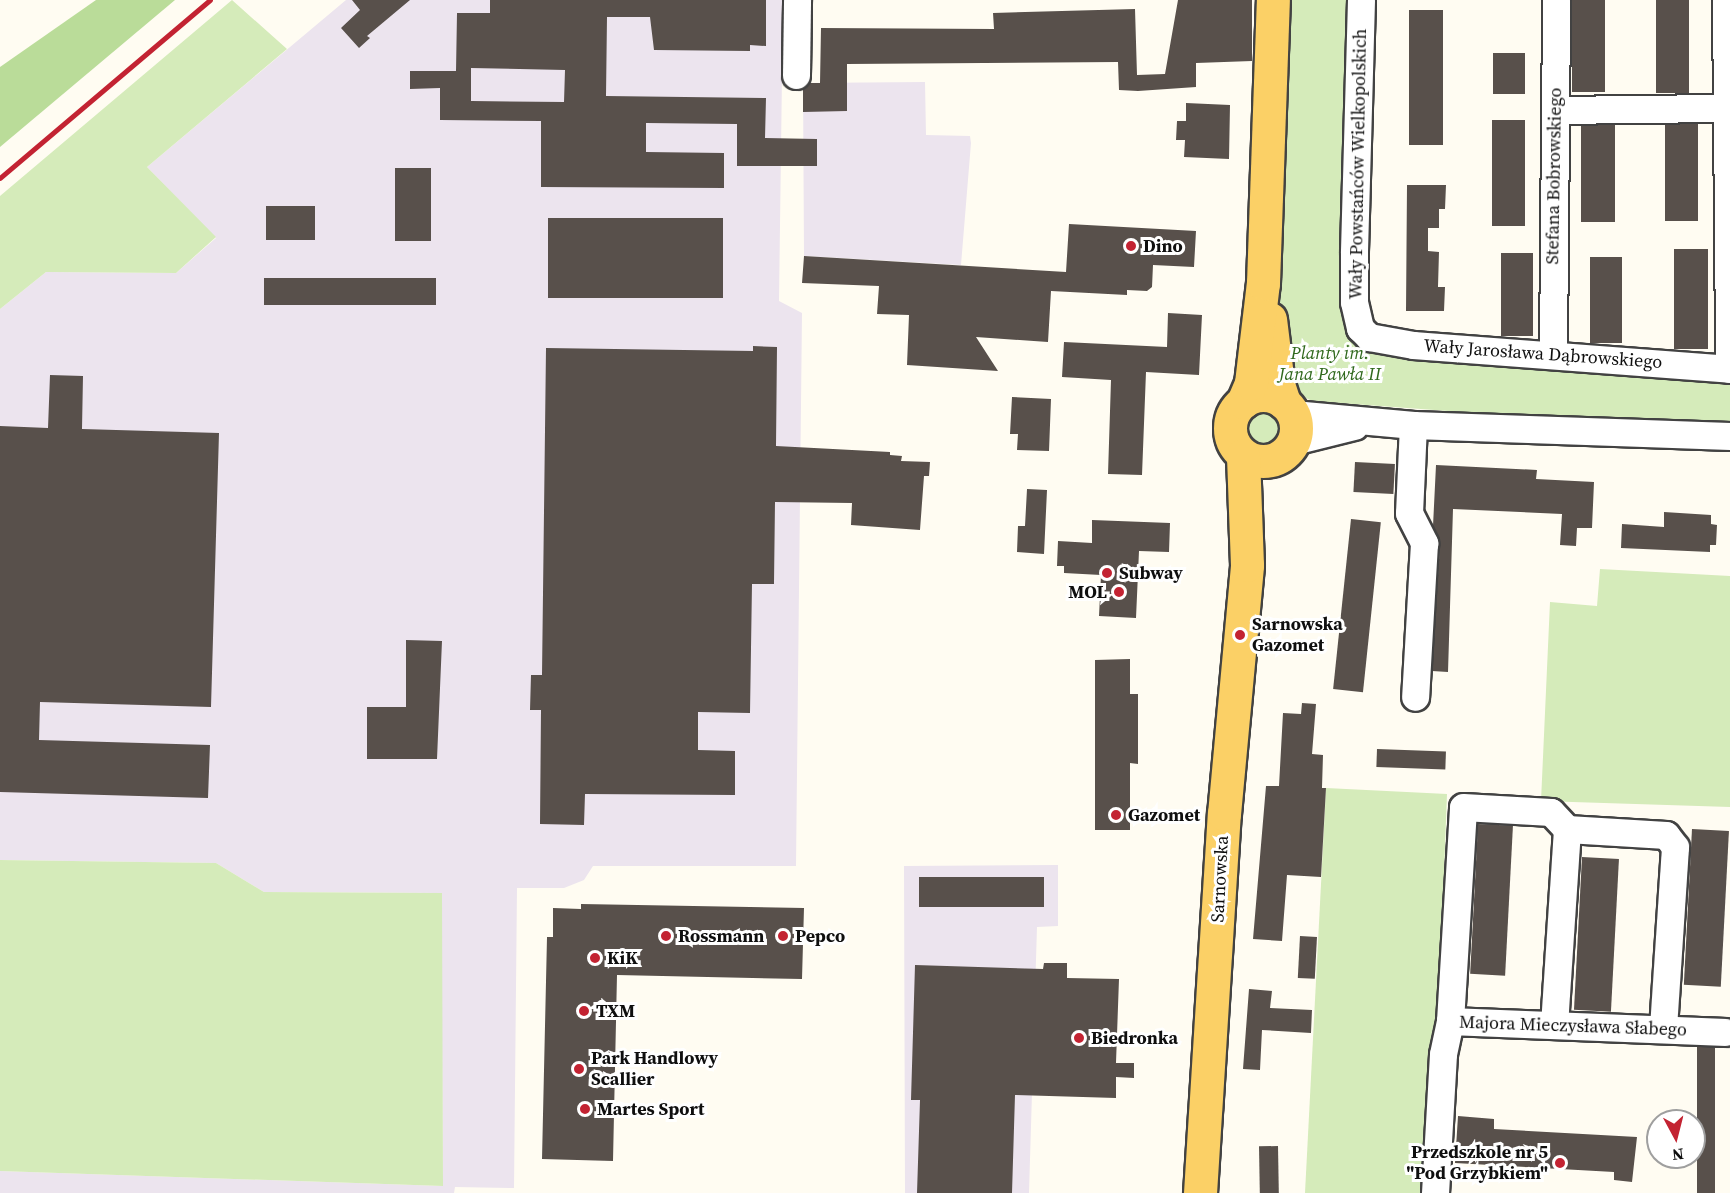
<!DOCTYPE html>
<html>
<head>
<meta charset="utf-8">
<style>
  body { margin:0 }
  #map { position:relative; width:1730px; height:1193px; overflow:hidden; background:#fffcf2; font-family:"Source Serif 4",serif }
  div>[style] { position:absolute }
  .industrial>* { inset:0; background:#ece4ee }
  .green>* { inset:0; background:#d5ebba }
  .round { border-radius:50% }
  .forest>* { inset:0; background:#badc99 }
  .building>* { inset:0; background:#58504b; transform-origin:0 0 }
  .roads { filter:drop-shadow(2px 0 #424242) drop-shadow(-2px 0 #424242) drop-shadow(0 2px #424242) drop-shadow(0 -2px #424242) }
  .minor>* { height:27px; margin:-13.5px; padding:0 13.5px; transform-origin:13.5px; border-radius:13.5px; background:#fff }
  .major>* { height:33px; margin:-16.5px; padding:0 16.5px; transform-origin:16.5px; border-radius:16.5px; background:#fbd066 }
  .major>.ring { margin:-16.5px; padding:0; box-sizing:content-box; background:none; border:33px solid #fbd066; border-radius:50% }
  .rail>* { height:4.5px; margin:-2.25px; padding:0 2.25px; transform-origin:2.25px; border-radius:2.25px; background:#c32332 }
  .dots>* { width:16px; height:16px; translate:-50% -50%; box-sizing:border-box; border:3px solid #fff; border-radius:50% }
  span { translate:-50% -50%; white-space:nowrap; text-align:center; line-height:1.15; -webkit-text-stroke:6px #fff; paint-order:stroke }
  .street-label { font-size:18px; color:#0f0f0f }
  .poi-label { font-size:18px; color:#0f0f0f; font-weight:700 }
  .left { translate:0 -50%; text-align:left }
  .right { translate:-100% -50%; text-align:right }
  .park-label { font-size:18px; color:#30691d; font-style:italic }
  .north { position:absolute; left:1646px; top:1109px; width:60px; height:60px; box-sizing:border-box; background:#fff; border:2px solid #9f9f9f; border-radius:50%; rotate:173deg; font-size:16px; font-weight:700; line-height:24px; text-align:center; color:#0f0f0f }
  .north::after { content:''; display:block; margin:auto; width:21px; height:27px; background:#c32332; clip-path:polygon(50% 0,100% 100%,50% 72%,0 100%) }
</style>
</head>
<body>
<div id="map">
  <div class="industrial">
    <div style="clip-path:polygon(346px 0,783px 0,779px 301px,802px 313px,796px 866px,593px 866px,584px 880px,564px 888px,517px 888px,514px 1188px,455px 1187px,454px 1193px,0 1193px,0 1171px,443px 1186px,441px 893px,264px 892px,216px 863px,0 860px,0 309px,46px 272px,176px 273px,216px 238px,147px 167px)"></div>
    <div style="clip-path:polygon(925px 82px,926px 135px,970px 136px,971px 143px,961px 265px,804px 256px,803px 83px)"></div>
    <div style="clip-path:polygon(1058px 865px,1058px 926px,1037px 927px,1029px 1193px,905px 1193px,904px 866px)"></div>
  </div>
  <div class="green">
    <div style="clip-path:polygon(232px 0,287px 49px,147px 167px,216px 237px,176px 273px,46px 272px,0 309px,0 196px)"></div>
    <div style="clip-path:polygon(1290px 0,1353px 0,1352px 332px,1730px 375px,1730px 426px,1569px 420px,1312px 401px,1302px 396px,1294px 386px,1286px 308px,1280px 308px,1278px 289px,1279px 183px)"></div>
    <div class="round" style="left:1240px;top:403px;width:44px;height:44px"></div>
    <div style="clip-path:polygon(1600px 569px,1730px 576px,1730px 807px,1541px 801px,1550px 602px,1597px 606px)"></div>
    <div style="clip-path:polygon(1326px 788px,1447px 794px,1438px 1032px,1425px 1193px,1305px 1193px)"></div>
    <div style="clip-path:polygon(0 860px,216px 863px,264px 892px,442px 893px,443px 1186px,0 1171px)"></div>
  </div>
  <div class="forest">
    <div style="clip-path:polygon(96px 0,175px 0,0 147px,0 67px)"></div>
  </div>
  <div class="building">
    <div style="clip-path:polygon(352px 0,410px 0,367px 36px,370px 38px,359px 48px,341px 28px,360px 10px)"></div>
    <div style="clip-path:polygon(evenodd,490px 0,766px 0,766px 46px,750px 45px,750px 51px,654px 50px,650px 17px,607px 17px,606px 96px,766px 98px,765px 138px,817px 139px,817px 166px,737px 166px,737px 124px,646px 123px,646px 152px,724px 153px,724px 188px,541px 187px,541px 121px,440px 120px,440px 88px,410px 89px,410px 71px,456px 71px,457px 13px,490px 13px,490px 0,471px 68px,565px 70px,564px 102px,471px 101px,471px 68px)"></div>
    <div style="clip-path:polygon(1178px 0,1252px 0,1252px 61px,1196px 63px,1196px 87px,1138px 91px,1119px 90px,1118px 62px,847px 64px,847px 111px,803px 112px,803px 89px,810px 83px,820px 83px,821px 28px,994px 29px,993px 13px,1135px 9px,1137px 75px,1165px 74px)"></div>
    <div style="left:1572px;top:0;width:33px;height:92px"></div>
    <div style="left:1656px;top:0;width:33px;height:93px"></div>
    <div style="left:1409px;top:10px;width:34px;height:135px"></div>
    <div style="left:1525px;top:53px;width:41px;height:32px;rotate:90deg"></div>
    <div style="clip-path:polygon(1186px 103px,1230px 105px,1229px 159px,1184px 157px,1185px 140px,1176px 140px,1177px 121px,1186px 121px)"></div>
    <div style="left:1492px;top:120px;width:33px;height:106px"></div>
    <div style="left:1665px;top:124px;width:33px;height:97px"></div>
    <div style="left:1581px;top:125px;width:34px;height:97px"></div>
    <div style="left:395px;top:168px;width:36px;height:73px"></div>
    <div style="clip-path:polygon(1407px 185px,1446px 185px,1445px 209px,1439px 209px,1439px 228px,1428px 228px,1428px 251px,1439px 252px,1438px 287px,1445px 287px,1444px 311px,1406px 311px)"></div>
    <div style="left:266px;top:206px;width:49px;height:34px"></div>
    <div style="left:548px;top:218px;width:175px;height:80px"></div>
    <div style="clip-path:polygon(1069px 224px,1196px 231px,1194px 267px,1153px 265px,1152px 287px,1147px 291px,1127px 290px,1127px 295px,1051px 291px,1048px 342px,976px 337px,998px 371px,907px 365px,909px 315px,877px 314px,879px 286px,802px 283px,804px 256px,1066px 272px)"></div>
    <div style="left:1674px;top:249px;width:34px;height:100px"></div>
    <div style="left:1501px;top:253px;width:32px;height:83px"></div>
    <div style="left:1590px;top:257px;width:32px;height:86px"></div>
    <div style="left:264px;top:278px;width:172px;height:27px"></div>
    <div style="clip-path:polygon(1168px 313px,1202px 315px,1199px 375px,1146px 372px,1142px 475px,1108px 474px,1111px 380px,1062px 377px,1064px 342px,1167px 347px)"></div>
    <div style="clip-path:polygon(753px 346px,777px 347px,776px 446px,890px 452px,890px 455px,902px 456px,901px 461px,930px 462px,929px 476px,924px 476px,920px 530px,851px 525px,852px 503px,775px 502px,774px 584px,752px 584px,750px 713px,698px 712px,698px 750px,735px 751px,735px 795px,585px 794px,584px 825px,540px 824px,541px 710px,530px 710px,531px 675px,542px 675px,546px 348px,753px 351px)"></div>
    <div style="clip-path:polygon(50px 375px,83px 376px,82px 429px,219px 433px,211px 707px,40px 702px,39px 740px,210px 745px,208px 798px,0 792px,0 426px,48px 428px)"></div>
    <div style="clip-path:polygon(1012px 397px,1051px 399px,1049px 451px,1017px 450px,1018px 434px,1010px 434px)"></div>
    <div style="left:1355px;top:462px;width:40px;height:30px;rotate:3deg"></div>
    <div style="clip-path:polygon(1436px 465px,1537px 470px,1536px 479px,1594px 482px,1592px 528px,1577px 528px,1576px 546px,1560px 545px,1562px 514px,1453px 509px,1448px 672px,1432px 671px,1440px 544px,1433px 526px)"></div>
    <div style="clip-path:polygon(1027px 489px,1047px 490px,1044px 554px,1017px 552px,1018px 526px,1025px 526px)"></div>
    <div style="clip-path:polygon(1664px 512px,1711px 515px,1711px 524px,1717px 525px,1716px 545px,1710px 545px,1710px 552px,1621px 548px,1622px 524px,1664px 527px)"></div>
    <div style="left:1351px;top:519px;width:30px;height:171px;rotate:6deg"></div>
    <div style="clip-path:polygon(1092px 520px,1170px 523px,1169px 552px,1139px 551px,1136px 618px,1099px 616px,1101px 575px,1064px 573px,1064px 566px,1057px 566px,1058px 541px,1092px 543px)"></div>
    <div style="clip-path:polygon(406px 640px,442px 641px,437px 759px,367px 759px,367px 707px,406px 707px)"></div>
    <div style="clip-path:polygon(1130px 659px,1130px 694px,1138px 694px,1138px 764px,1130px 763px,1130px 830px,1095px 830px,1095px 660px)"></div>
    <div style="clip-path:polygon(1302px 703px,1316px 704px,1312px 754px,1323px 755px,1322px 788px,1326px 788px,1321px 877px,1287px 875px,1282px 941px,1253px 939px,1266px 786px,1279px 786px,1283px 713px,1301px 714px)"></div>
    <div style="left:1377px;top:749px;width:69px;height:18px;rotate:2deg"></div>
    <div style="left:1478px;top:824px;width:35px;height:150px;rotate:3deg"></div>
    <div style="left:1692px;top:829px;width:37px;height:156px;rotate:3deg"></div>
    <div style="left:1582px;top:857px;width:37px;height:153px;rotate:3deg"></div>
    <div style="left:919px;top:877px;width:125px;height:30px"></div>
    <div style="clip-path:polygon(581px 904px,804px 908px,802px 979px,617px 975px,613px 1161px,542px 1159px,547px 937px,553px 937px,553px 908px,581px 909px)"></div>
    <div style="left:1300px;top:936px;width:17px;height:42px;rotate:3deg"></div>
    <div style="clip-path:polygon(1044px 963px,1067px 963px,1067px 978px,1119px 979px,1116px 1063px,1134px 1063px,1134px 1078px,1116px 1077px,1116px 1098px,1015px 1095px,1012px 1193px,917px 1193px,920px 1100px,911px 1100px,915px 965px,1043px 969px)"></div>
    <div style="clip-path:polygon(1249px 989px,1272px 991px,1270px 1008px,1312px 1010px,1311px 1033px,1262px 1030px,1260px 1070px,1243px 1069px)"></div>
    <div style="left:1697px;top:1047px;width:18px;height:146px"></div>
    <div style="clip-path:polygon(1458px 1116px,1494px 1119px,1494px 1129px,1637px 1137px,1632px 1182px,1614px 1180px,1614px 1172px,1455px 1163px)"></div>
    <div style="left:1278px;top:1146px;width:47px;height:19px;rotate:89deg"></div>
  </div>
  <div class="roads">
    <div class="minor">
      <div style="left:1361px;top:0;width:253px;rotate:91.6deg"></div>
      <div style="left:1354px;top:253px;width:49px;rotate:90deg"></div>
      <div style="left:1354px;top:302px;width:27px;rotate:77deg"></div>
      <div style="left:1360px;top:328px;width:13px;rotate:45deg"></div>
      <div style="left:1369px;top:337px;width:45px;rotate:10.3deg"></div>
      <div style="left:1413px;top:345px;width:318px;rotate:4.3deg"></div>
      <div style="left:1726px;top:0;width:369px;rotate:89.5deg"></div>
      <div style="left:796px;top:75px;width:75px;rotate:-89.2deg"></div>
      <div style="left:1555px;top:110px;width:172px;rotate:-0.7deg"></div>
      <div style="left:1553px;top:353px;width:353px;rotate:-89.5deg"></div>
      <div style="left:1293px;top:414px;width:121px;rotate:5.2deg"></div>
      <div style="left:1413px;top:425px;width:317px;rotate:2deg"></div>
      <div style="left:1413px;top:425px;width:88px;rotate:92.6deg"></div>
      <div style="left:1409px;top:513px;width:34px;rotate:63deg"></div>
      <div style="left:1424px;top:543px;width:154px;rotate:93.3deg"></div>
      <div style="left:1294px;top:441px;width:62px;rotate:-14deg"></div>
      <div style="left:1567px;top:829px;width:99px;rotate:3.5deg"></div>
      <div style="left:1666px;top:835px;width:15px;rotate:53deg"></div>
      <div style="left:1675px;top:847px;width:182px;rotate:93.8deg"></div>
      <div style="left:1450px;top:1021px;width:214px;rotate:-86.5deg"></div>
      <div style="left:1463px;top:807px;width:88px;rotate:3.3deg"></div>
      <div style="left:1551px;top:812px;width:23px;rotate:47deg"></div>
      <div style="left:1567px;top:829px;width:196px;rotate:93.8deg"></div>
      <div style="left:1435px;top:1193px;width:139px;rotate:-86.7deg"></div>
      <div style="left:1443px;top:1054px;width:34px;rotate:-78deg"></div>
      <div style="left:1450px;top:1021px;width:275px;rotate:2.3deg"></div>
    </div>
    <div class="major">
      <div style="left:1270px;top:319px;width:65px;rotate:83deg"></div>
      <div style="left:1278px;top:384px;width:20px;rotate:72deg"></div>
      <div class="ring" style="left:1230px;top:395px;width:33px;height:33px"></div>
      <div style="left:1243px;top:402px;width:21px;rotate:-67deg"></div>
      <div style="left:1251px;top:383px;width:101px;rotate:-83.2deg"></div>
      <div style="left:1263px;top:283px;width:283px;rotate:-88deg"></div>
      <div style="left:1200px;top:1193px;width:380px;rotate:-86.4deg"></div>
      <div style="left:1224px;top:814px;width:250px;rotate:-84.7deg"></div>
      <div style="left:1247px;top:565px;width:110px;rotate:-92.1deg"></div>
    </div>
  </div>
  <div class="rail">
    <div style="left:0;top:178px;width:275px;rotate:-40.3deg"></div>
  </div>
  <div class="dots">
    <div style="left:1131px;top:246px;background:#c32332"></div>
    <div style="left:1107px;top:573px;background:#c32332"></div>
    <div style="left:1119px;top:592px;background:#c32332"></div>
    <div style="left:1240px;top:635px;background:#c32332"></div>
    <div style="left:1116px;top:815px;background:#c32332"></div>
    <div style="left:666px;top:936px;background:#c32332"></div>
    <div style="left:783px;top:936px;background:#c32332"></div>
    <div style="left:595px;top:958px;background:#c32332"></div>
    <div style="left:584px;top:1011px;background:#c32332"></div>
    <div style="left:1079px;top:1038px;background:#c32332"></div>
    <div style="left:579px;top:1069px;background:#c32332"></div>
    <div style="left:585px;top:1109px;background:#c32332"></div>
    <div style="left:1560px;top:1163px;background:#c32332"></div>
  </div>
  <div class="street-label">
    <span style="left:1358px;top:164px;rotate:-89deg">Wały Powstańców Wielkopolskich</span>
    <span style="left:1554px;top:176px;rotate:-89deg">Stefana Bobrowskiego</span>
    <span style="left:1543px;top:354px;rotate:4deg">Wały Jarosława Dąbrowskiego</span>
    <span style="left:1220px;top:879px;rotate:-87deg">Sarnowska</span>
    <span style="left:1573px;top:1026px;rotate:2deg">Majora Mieczysława Słabego</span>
  </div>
  <div class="poi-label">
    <span class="left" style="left:1143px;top:246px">Dino</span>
    <span class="left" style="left:1119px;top:573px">Subway</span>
    <span class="right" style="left:1107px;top:592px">MOL</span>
    <span class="left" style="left:1252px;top:635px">Sarnowska<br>Gazomet</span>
    <span class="left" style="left:1128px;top:815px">Gazomet</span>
    <span class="left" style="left:678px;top:936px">Rossmann</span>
    <span class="left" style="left:795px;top:936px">Pepco</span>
    <span class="left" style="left:607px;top:958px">KiK</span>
    <span class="left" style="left:596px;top:1011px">TXM</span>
    <span class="left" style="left:1091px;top:1038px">Biedronka</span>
    <span class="left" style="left:591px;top:1069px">Park Handlowy<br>Scallier</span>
    <span class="left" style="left:597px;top:1109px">Martes Sport</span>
    <span class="right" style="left:1548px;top:1163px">Przedszkole nr 5<br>"Pod Grzybkiem"</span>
  </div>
  <div class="park-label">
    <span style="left:1330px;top:364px">Planty im.<br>Jana Pawła II</span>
  </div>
  <div class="north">N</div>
</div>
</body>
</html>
